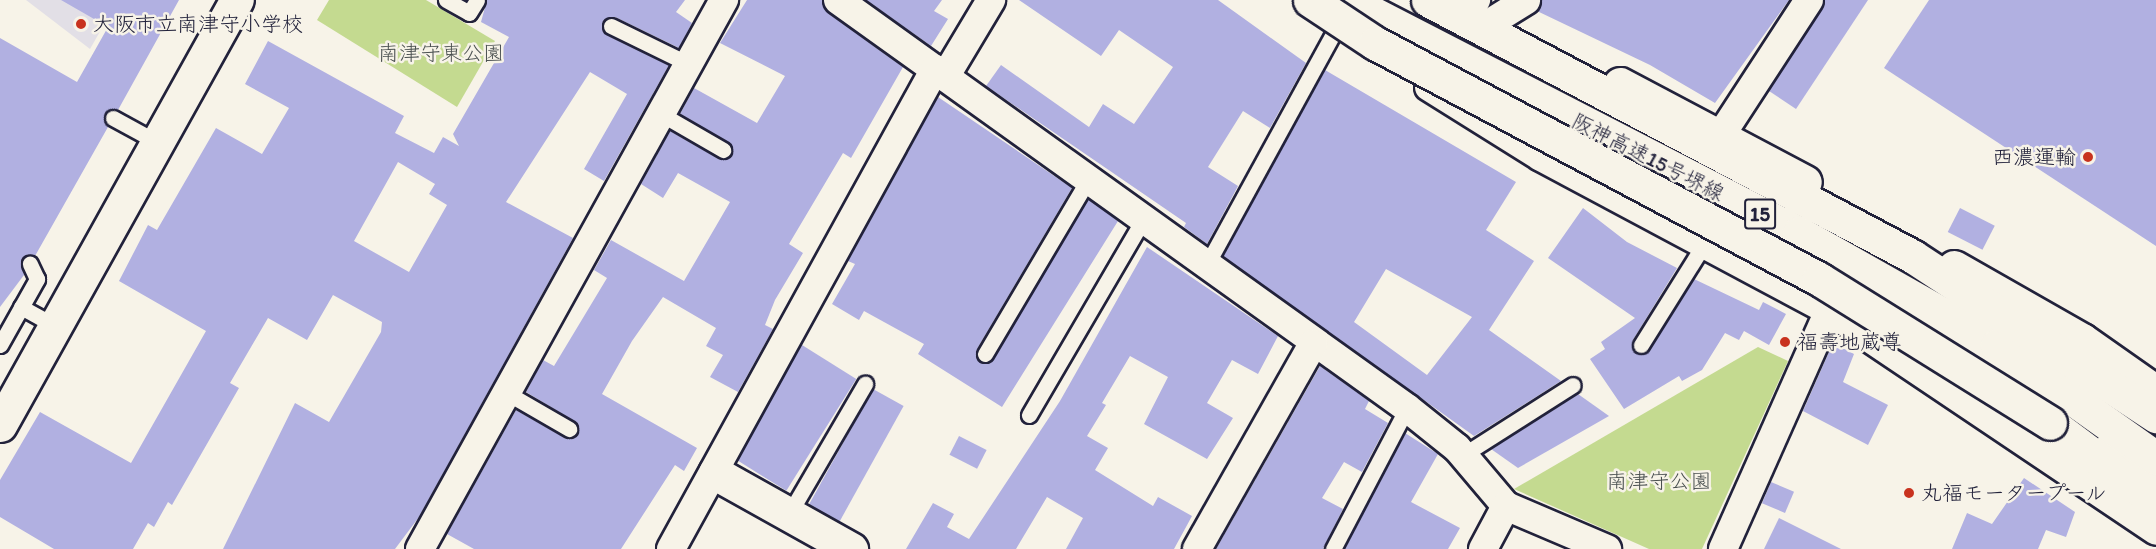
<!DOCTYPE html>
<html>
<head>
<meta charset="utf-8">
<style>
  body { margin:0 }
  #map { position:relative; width:2156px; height:549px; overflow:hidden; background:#f7f3e8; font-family:Itim,"Klee One",sans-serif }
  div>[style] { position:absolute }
  .built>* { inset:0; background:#e2dfe6 }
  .green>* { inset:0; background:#c4da90 }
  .building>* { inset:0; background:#b1b0e1; transform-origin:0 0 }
  .roads { filter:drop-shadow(2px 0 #22223b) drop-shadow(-2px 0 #22223b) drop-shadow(0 2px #22223b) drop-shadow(0 -2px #22223b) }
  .lane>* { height:15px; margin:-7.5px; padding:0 7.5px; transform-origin:7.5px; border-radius:7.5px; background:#f7f3e8 }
  .street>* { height:28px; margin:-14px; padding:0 14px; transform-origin:14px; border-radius:14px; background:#f7f3e8 }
  .secondary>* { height:33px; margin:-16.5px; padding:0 16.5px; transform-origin:16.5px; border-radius:16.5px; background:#f7f3e8 }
  .highway>* { height:33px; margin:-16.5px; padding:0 16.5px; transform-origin:16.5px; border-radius:16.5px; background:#f7f3e8 }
  .bridges { filter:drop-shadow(2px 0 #22223b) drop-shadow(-2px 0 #22223b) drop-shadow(0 2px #22223b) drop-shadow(0 -2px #22223b) }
  .highway-bridge>* { height:33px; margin:-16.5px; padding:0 16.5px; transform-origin:16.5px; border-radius:16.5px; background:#f7f3e8 }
  .dots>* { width:16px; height:16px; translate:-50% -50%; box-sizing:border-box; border:3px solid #f7f3e8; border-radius:50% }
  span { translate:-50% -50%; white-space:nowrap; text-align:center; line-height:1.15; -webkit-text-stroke:5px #f7f3e8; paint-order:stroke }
  .shield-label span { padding:2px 4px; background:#f7f3e8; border:2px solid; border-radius:4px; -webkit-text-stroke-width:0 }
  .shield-label { font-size:20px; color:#22223b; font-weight:700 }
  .poi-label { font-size:21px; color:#22223b }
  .left { translate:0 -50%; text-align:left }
  .right { translate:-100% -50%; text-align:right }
  .park-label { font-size:21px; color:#4a5050 }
  .street-label { font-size:21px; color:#22223b }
</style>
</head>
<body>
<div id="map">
  <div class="built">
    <div style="clip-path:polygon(26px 0,118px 0,90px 49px)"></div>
  </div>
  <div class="green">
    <div style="clip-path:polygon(329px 0,426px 0,495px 41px,457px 107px,317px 20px)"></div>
    <div style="clip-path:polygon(1758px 347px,1788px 361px,1702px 549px,1649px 549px,1514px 489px)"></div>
  </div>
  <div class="building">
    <div style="clip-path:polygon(61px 0,179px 0,118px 110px,105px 113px,108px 127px,35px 256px,22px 259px,24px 275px,0 307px,0 38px,77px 82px,108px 27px)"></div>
    <div style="clip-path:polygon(evenodd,487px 0,685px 0,676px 12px,692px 23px,679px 48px,615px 17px,603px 21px,607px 35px,669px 65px,604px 181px,584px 169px,627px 94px,590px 72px,506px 202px,573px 238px,419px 517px,395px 549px,223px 549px,295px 403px,329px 422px,381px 332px,382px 322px,333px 295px,307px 340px,268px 318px,230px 383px,239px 388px,172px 505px,168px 502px,154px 527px,148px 523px,133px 549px,54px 549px,0 517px,0 480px,40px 412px,131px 463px,206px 331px,119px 281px,148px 225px,157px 230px,216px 128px,262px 154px,289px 108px,245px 84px,268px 41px,404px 116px,395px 133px,434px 153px,443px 137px,459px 146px,453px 134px,509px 37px,481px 22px,487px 0,398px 162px,435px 184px,429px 194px,447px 205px,409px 272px,354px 241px,398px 162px)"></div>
    <div style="clip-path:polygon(747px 0,822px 0,828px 13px,903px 67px,851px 158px,843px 153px,789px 244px,803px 253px,775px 300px,765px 325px,773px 329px,738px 392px,710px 377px,723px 355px,706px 346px,716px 328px,663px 297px,632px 341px,602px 394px,697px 448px,684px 471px,675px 465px,621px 549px,474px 549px,447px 534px,516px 410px,565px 438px,578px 433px,574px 421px,526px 392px,543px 360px,554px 366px,607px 278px,594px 270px,611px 240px,684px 281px,730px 202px,678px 173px,663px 198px,641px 184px,670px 131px,719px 159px,732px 154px,728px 142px,680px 114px,694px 88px,757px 123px,785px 76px,720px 43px)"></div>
    <div style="clip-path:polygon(866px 0,942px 0,934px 11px,948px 19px,931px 46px)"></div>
    <div style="clip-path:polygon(1019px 0,1218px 0,1306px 63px,1270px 128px,1243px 111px,1208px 167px,1238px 186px,1207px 244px,1184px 227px,1186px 223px,986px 86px,1001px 65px,1089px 127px,1103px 104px,1134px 124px,1173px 67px,1119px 30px,1101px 56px)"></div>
    <div style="clip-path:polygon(1542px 0,1789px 0,1715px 103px,1650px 65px,1537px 11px)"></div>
    <div style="clip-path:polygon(1825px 0,1868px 0,1796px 109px,1769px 91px)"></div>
    <div style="clip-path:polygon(1929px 0,2156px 0,2156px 246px,1884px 68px)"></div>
    <div style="clip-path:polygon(evenodd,1325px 70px,1516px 182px,1486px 230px,1534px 261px,1489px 330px,1561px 381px,1474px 436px,1223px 256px,1325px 70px,1386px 269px,1472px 317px,1427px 375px,1354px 322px,1386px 269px)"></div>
    <div style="clip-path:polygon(938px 97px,1072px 188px,977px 349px,980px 362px,993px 359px,1088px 199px,1118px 221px,1002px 407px,918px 354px,924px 344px,864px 311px,859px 320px,832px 304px,855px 264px,848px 261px)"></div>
    <div style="clip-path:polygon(1583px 208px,1627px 242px,1677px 268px,1633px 340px,1635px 353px,1649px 350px,1694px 279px,1759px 310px,1763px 302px,1786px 314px,1769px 345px,1744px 331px,1739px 340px,1725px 333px,1702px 370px,1682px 381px,1679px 376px,1624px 409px,1590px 359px,1605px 349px,1601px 342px,1635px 318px,1548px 258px)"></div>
    <div style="left:1960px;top:208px;width:39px;height:27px;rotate:27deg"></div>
    <div style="clip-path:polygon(1147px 247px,1278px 336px,1258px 374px,1232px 360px,1207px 403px,1233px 418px,1207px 459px,1144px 424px,1168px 377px,1130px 356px,1102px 403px,1106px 405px,1087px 436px,1108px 448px,1095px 470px,1153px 506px,1158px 497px,1192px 516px,1174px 549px,1066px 549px,1083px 518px,1047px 497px,1016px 549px,906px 549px,933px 503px,954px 514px,947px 527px,969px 539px,1060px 401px)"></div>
    <div style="clip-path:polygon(1833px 343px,1854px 354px,1843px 382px,1888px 405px,1868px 445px,1803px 411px)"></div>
    <div style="left:802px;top:345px;width:64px;height:132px;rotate:32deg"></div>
    <div style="clip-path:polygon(1320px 366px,1369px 401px,1365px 409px,1388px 423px,1362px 472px,1344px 462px,1322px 498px,1343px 509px,1323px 549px,1216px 549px)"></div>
    <div style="left:873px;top:389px;width:35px;height:132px;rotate:29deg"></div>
    <div style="clip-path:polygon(1578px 394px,1609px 416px,1518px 468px,1491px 449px)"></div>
    <div style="clip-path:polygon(1405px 433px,1438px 454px,1411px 502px,1460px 528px,1448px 549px,1344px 549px)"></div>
    <div style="left:959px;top:436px;width:31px;height:21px;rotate:27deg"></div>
    <div style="clip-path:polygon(2024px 478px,2075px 512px,2066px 537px,2046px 530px,2038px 549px,1952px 549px,1967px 513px,1992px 524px)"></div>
    <div style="left:1771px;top:482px;width:25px;height:23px;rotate:23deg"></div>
    <div style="clip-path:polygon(1779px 518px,1841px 549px,1764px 549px)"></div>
  </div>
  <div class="roads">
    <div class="lane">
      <div style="left:446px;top:0;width:26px;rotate:29deg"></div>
      <div style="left:469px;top:13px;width:15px;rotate:-58deg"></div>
      <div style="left:611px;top:26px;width:87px;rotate:26deg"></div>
      <div style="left:661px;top:114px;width:72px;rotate:30.1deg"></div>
      <div style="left:113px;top:118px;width:50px;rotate:28.6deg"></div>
      <div style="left:1206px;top:266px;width:275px;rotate:-61.3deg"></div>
      <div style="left:21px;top:307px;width:39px;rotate:29deg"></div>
      <div style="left:0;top:345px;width:76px;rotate:-60.7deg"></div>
      <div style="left:37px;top:279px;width:17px;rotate:-115deg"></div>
      <div style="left:1641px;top:345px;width:119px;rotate:-58deg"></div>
      <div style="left:985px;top:354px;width:202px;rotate:-59.4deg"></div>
      <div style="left:507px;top:393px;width:72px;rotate:30.1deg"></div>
      <div style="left:1029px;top:415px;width:226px;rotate:-59.7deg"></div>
      <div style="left:1463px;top:455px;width:130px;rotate:-32.5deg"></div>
      <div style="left:789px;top:514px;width:151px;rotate:-59.7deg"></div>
      <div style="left:1333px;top:549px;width:159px;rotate:-62.3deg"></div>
    </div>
    <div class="street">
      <div style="left:838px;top:0;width:700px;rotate:35.64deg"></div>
      <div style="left:1407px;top:408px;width:64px;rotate:38.7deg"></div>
      <div style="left:1457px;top:448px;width:76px;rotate:49.8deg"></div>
      <div style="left:1506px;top:506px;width:110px;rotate:23.1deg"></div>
      <div style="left:1470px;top:10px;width:12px;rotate:-59deg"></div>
      <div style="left:1493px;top:21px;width:39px;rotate:-32deg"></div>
      <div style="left:945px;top:77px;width:90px;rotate:-59.1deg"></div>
      <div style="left:1429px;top:87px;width:132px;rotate:32deg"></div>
      <div style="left:1541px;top:157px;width:327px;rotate:28.1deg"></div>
      <div style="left:1829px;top:311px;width:394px;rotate:33.9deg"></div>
      <div style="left:1721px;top:135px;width:161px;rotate:-56.9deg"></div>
      <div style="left:420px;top:549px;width:628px;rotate:-61.03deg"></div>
      <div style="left:671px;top:549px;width:548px;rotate:-61.19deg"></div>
      <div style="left:1197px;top:549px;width:236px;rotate:-60.5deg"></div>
      <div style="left:1483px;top:549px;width:49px;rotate:-61.9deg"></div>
      <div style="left:1723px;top:549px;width:261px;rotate:-66deg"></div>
    </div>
    <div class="secondary">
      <div style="left:1620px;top:84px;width:209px;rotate:27.9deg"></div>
      <div style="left:1954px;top:267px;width:147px;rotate:29.7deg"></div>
      <div style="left:2082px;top:340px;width:90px;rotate:35.1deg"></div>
      <div style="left:1901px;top:309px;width:170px;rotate:31.5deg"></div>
      <div style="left:0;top:425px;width:487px;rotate:-60.9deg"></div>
      <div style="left:2112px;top:446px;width:54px;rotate:36deg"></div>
      <div style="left:715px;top:473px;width:156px;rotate:29.2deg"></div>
    </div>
    <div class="highway">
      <div style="left:1347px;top:0;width:509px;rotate:27.27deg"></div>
      <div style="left:1799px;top:233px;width:227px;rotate:29.5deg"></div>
      <div style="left:1997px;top:345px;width:195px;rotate:35.4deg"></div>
      <div style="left:1428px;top:0;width:548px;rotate:27.88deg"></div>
      <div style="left:1912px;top:256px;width:292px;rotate:33.3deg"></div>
      <div style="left:2050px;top:423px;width:132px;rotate:36.7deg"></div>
    </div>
  </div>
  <div class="bridges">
    <div class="highway-bridge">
      <div style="left:1310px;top:0;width:78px;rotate:33.5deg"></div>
      <div style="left:1375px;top:43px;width:503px;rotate:27.99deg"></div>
      <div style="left:1819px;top:279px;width:272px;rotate:31.9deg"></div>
    </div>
  </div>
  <div class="dots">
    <div style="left:81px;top:24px;background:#c8321e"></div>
    <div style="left:2088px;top:157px;background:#c8321e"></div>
    <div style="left:1785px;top:342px;background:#c8321e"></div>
    <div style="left:1909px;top:493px;background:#c8321e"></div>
  </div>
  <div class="shield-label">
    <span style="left:1760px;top:214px">15</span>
  </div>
  <div class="poi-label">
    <span class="left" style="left:93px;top:24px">大阪市立南津守小学校</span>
    <span class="right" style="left:2076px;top:157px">西濃運輸</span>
    <span class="left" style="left:1797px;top:342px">福壽地蔵尊</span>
    <span class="left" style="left:1921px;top:493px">丸福モータープール</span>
  </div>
  <div class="park-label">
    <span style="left:441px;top:53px">南津守東公園</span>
    <span style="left:1659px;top:481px">南津守公園</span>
  </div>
  <div class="street-label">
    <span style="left:1648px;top:157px;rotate:27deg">阪神高速15号堺線</span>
  </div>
</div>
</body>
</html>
